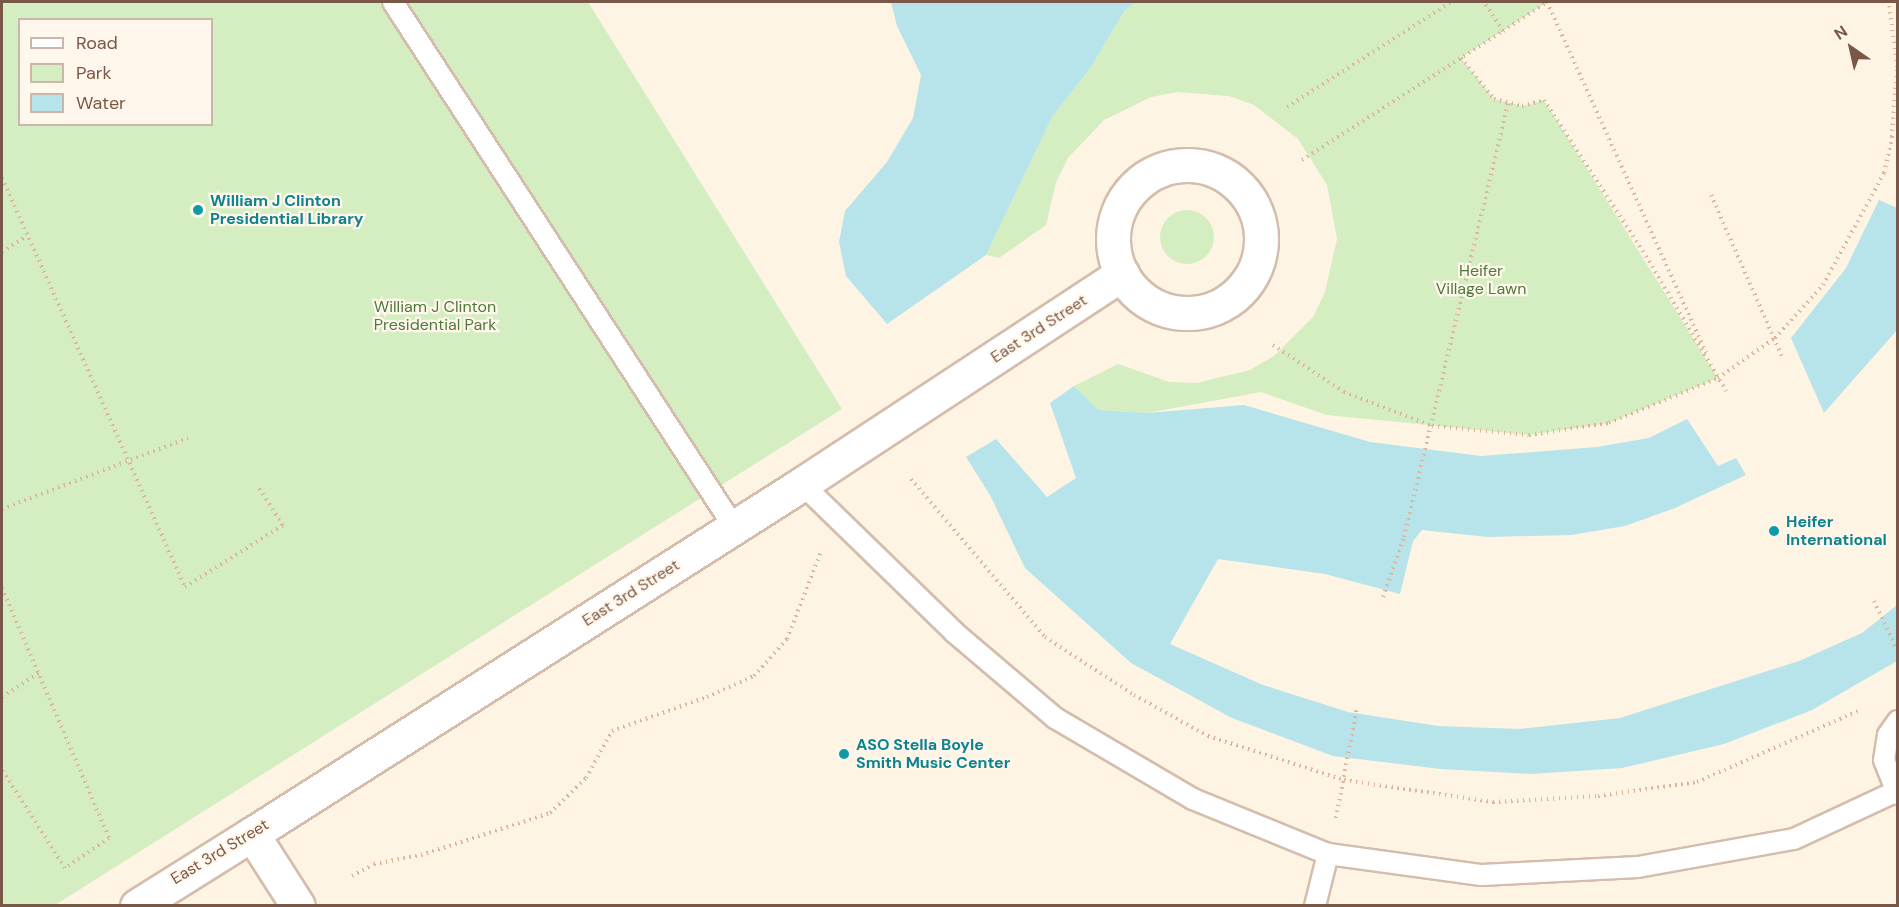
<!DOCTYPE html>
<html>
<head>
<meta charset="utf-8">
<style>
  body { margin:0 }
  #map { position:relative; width:1899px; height:907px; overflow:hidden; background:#fef4e4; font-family:"DM Sans",sans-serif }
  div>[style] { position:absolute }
  .green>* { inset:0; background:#d4edc1 }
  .round { border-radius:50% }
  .water>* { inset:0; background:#b7e3ea }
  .path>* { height:4px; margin-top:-2px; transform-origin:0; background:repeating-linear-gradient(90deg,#dcb49c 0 1.5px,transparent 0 6px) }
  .roads { filter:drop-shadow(2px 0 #d4bdac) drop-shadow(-2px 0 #d4bdac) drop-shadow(0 2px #d4bdac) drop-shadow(0 -2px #d4bdac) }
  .service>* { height:20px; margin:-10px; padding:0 10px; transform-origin:10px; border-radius:10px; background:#fff }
  .minor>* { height:33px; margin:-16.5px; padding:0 16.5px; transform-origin:16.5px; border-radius:16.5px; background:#fff }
  .minor>.ring { margin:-16.5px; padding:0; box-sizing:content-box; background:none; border:33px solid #fff; border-radius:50% }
  .tertiary>* { height:33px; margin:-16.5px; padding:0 16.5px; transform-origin:16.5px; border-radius:16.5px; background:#fff }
  .dots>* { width:16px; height:16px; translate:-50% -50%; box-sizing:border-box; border:3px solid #fff7ec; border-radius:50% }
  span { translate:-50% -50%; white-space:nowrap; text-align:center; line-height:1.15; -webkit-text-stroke:4.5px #fff7ec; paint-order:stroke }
  .culture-label { font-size:16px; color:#0d838f; font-weight:700 }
  .left { translate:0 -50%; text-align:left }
  .park-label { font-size:16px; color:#4e7a3b }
  .street-label { font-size:16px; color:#7a5847 }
  .frame { position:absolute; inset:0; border:3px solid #7a5847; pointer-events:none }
  .legend { position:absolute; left:18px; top:18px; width:195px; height:108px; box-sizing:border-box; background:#fff7ec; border:2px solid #cab7aa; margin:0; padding:8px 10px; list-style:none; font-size:18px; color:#7a5847 }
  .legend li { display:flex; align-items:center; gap:12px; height:30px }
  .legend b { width:30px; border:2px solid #cab7aa }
  .north { position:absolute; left:1821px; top:18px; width:60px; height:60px; -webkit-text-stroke:4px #fff7ec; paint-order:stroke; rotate:326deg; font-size:16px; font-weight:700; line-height:24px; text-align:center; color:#7a5847 }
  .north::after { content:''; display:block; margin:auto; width:21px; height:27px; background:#7a5847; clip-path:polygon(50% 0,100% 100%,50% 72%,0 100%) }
</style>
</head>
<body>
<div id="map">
  <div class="green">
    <div style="clip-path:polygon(evenodd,2px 2px,588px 2px,842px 409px,55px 905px,2px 906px,2px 2px,20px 20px,212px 20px,212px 124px,20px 124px,20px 20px)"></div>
    <div style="clip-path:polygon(1136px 2px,1547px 2px,1461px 58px,1494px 99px,1522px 106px,1544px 100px,1718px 378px,1609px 423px,1529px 435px,1327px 415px,1261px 392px,1147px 413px,1097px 410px,1074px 386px,1118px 364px,1169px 382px,1197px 383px,1250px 370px,1274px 356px,1313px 317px,1325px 292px,1337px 239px,1327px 185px,1298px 139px,1254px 105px,1229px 96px,1177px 92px,1151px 97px,1104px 120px,1068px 158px,1056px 182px,1046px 225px,999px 258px,986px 255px,1052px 117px,1091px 67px,1125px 10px)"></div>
    <div class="round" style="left:1160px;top:210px;width:54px;height:54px"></div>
  </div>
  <div class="water">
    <div style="clip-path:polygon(891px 2px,1136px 2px,1125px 10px,1091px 67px,1052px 117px,986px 255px,887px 324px,846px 276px,839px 242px,845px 211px,887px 162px,913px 118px,921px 75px,897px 26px)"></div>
    <div style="clip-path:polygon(1879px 200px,1897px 208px,1897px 330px,1824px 413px,1791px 338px,1846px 268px)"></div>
    <div style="clip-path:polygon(1074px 386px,1098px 410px,1147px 413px,1244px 405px,1370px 442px,1481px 456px,1597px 447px,1649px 438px,1687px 419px,1718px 466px,1736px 458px,1746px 475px,1675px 508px,1625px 526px,1571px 535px,1488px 537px,1422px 530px,1413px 541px,1400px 594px,1325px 574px,1218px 559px,1170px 644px,1263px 685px,1348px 712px,1438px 726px,1519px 729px,1620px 718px,1799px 661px,1862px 633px,1897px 605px,1897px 661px,1812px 710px,1724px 744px,1622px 768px,1531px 774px,1441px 769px,1333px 756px,1232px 718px,1131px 663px,1025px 568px,990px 495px,966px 457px,996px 439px,1047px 497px,1076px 478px,1050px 403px)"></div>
  </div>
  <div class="path">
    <div style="left:1547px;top:2px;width:385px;rotate:65.6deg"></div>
    <div style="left:1503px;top:31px;width:53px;rotate:-33.4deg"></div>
    <div style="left:1461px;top:58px;width:53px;rotate:51.2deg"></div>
    <div style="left:1494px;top:99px;width:29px;rotate:14deg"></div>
    <div style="left:1522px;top:106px;width:23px;rotate:-15deg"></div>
    <div style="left:1544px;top:100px;width:186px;rotate:56.8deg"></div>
    <div style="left:1646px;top:256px;width:157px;rotate:59.3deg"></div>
    <div style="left:1287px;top:107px;width:195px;rotate:-32.6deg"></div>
    <div style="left:1302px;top:160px;width:239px;rotate:-32.7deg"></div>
    <div style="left:1503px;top:31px;width:35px;rotate:-123deg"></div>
    <div style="left:2px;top:178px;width:448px;rotate:65.9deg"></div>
    <div style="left:185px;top:587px;width:116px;rotate:-32.3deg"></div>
    <div style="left:283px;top:525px;width:48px;rotate:-123deg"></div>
    <div style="left:1711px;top:195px;width:179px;rotate:66.3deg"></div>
    <div style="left:2px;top:252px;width:30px;rotate:-33deg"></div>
    <div style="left:1273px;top:345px;width:85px;rotate:33.5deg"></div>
    <div style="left:1344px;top:392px;width:94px;rotate:21.1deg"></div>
    <div style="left:1432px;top:426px;width:97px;rotate:5.3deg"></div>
    <div style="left:1529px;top:435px;width:81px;rotate:-8.5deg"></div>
    <div style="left:1609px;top:423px;width:118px;rotate:-22.4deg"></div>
    <div style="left:1718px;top:378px;width:70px;rotate:-35.1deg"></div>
    <div style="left:1775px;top:338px;width:72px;rotate:-47.8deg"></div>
    <div style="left:1823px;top:285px;width:128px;rotate:-61.4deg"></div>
    <div style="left:1884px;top:173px;width:37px;rotate:-77deg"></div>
    <div style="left:1892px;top:137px;width:70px;rotate:-85.9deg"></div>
    <div style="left:1897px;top:67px;width:65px;rotate:-97deg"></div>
    <div style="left:911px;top:479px;width:207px;rotate:49.7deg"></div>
    <div style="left:1045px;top:637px;width:106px;rotate:33.1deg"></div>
    <div style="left:1134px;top:695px;width:85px;rotate:29deg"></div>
    <div style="left:1208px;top:736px;width:143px;rotate:17.9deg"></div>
    <div style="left:1344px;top:780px;width:151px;rotate:8.4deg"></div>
    <div style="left:1493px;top:802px;width:105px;rotate:-3.3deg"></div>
    <div style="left:1598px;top:796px;width:100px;rotate:-8deg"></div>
    <div style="left:1697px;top:782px;width:176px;rotate:-23.8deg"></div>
    <div style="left:2px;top:509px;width:199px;rotate:-20.9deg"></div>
    <div style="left:2px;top:588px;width:272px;rotate:66.8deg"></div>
    <div style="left:109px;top:838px;width:53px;rotate:145.7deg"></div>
    <div style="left:65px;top:868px;width:117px;rotate:-122.7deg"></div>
    <div style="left:1383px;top:597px;width:64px;rotate:-70.7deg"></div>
    <div style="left:1404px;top:537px;width:446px;rotate:-76.5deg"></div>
    <div style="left:1874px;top:601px;width:56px;rotate:64.8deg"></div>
    <div style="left:2px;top:697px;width:45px;rotate:-33.3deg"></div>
    <div style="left:1336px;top:818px;width:112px;rotate:-79.2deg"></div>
    <div style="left:352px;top:876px;width:25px;rotate:-29deg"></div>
    <div style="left:374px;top:864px;width:48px;rotate:-10.8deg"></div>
    <div style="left:421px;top:855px;width:136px;rotate:-18deg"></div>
    <div style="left:550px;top:813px;width:50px;rotate:-44.2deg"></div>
    <div style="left:586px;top:778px;width:54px;rotate:-61deg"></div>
    <div style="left:612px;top:731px;width:101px;rotate:-19.7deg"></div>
    <div style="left:707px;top:697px;width:51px;rotate:-24.1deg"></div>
    <div style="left:754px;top:676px;width:50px;rotate:-48.3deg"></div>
    <div style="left:787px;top:639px;width:93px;rotate:-68.7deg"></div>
  </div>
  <div class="roads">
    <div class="service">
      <div style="left:393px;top:2px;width:626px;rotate:57deg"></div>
      <div style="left:802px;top:484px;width:212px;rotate:44.2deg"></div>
      <div style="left:954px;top:632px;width:133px;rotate:40.4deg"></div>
      <div style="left:1055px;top:718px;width:160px;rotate:30.4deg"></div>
      <div style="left:1193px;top:799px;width:146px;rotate:22.2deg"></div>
      <div style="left:1328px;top:854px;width:155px;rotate:7.8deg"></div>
      <div style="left:1482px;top:875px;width:156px;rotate:-2.9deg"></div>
      <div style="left:1638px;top:867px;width:158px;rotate:-10.2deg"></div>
      <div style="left:1794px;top:839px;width:111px;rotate:-25deg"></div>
      <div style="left:1898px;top:721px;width:17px;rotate:126deg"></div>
      <div style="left:1888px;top:735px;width:25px;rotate:99deg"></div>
      <div style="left:1884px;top:760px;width:37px;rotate:68deg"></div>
      <div style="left:1315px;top:906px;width:54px;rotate:-76deg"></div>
    </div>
    <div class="minor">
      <div class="ring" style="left:1113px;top:165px;width:115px;height:115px"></div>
      <div style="left:252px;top:834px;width:652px;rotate:-32.47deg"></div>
      <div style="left:802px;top:484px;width:383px;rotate:-33.3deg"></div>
    </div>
    <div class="tertiary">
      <div style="left:137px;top:906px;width:136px;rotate:-32.1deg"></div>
      <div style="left:252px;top:834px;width:85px;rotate:57.4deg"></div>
    </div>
  </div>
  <div class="dots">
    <div style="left:198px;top:210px;background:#0f9aa8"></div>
    <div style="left:1774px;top:531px;background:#0f9aa8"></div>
    <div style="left:844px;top:754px;background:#0f9aa8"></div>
  </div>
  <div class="culture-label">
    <span class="left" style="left:210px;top:210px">William J Clinton<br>Presidential Library</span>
    <span class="left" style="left:1786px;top:531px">Heifer<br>International</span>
    <span class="left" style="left:856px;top:754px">ASO Stella Boyle<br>Smith Music Center</span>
  </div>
  <div class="park-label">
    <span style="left:1481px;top:280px">Heifer<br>Village Lawn</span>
    <span style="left:435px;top:316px">William J Clinton<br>Presidential Park</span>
  </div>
  <div class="street-label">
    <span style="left:1039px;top:329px;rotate:-33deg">East 3rd Street</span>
    <span style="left:631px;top:593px;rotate:-32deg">East 3rd Street</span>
    <span style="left:220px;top:852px;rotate:-31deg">East 3rd Street</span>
  </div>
  <div class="frame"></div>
  <ul class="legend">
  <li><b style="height:8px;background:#fff"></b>Road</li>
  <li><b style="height:16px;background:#d4edc1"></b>Park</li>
  <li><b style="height:16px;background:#b7e3ea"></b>Water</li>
  </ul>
  <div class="north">N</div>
</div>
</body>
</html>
